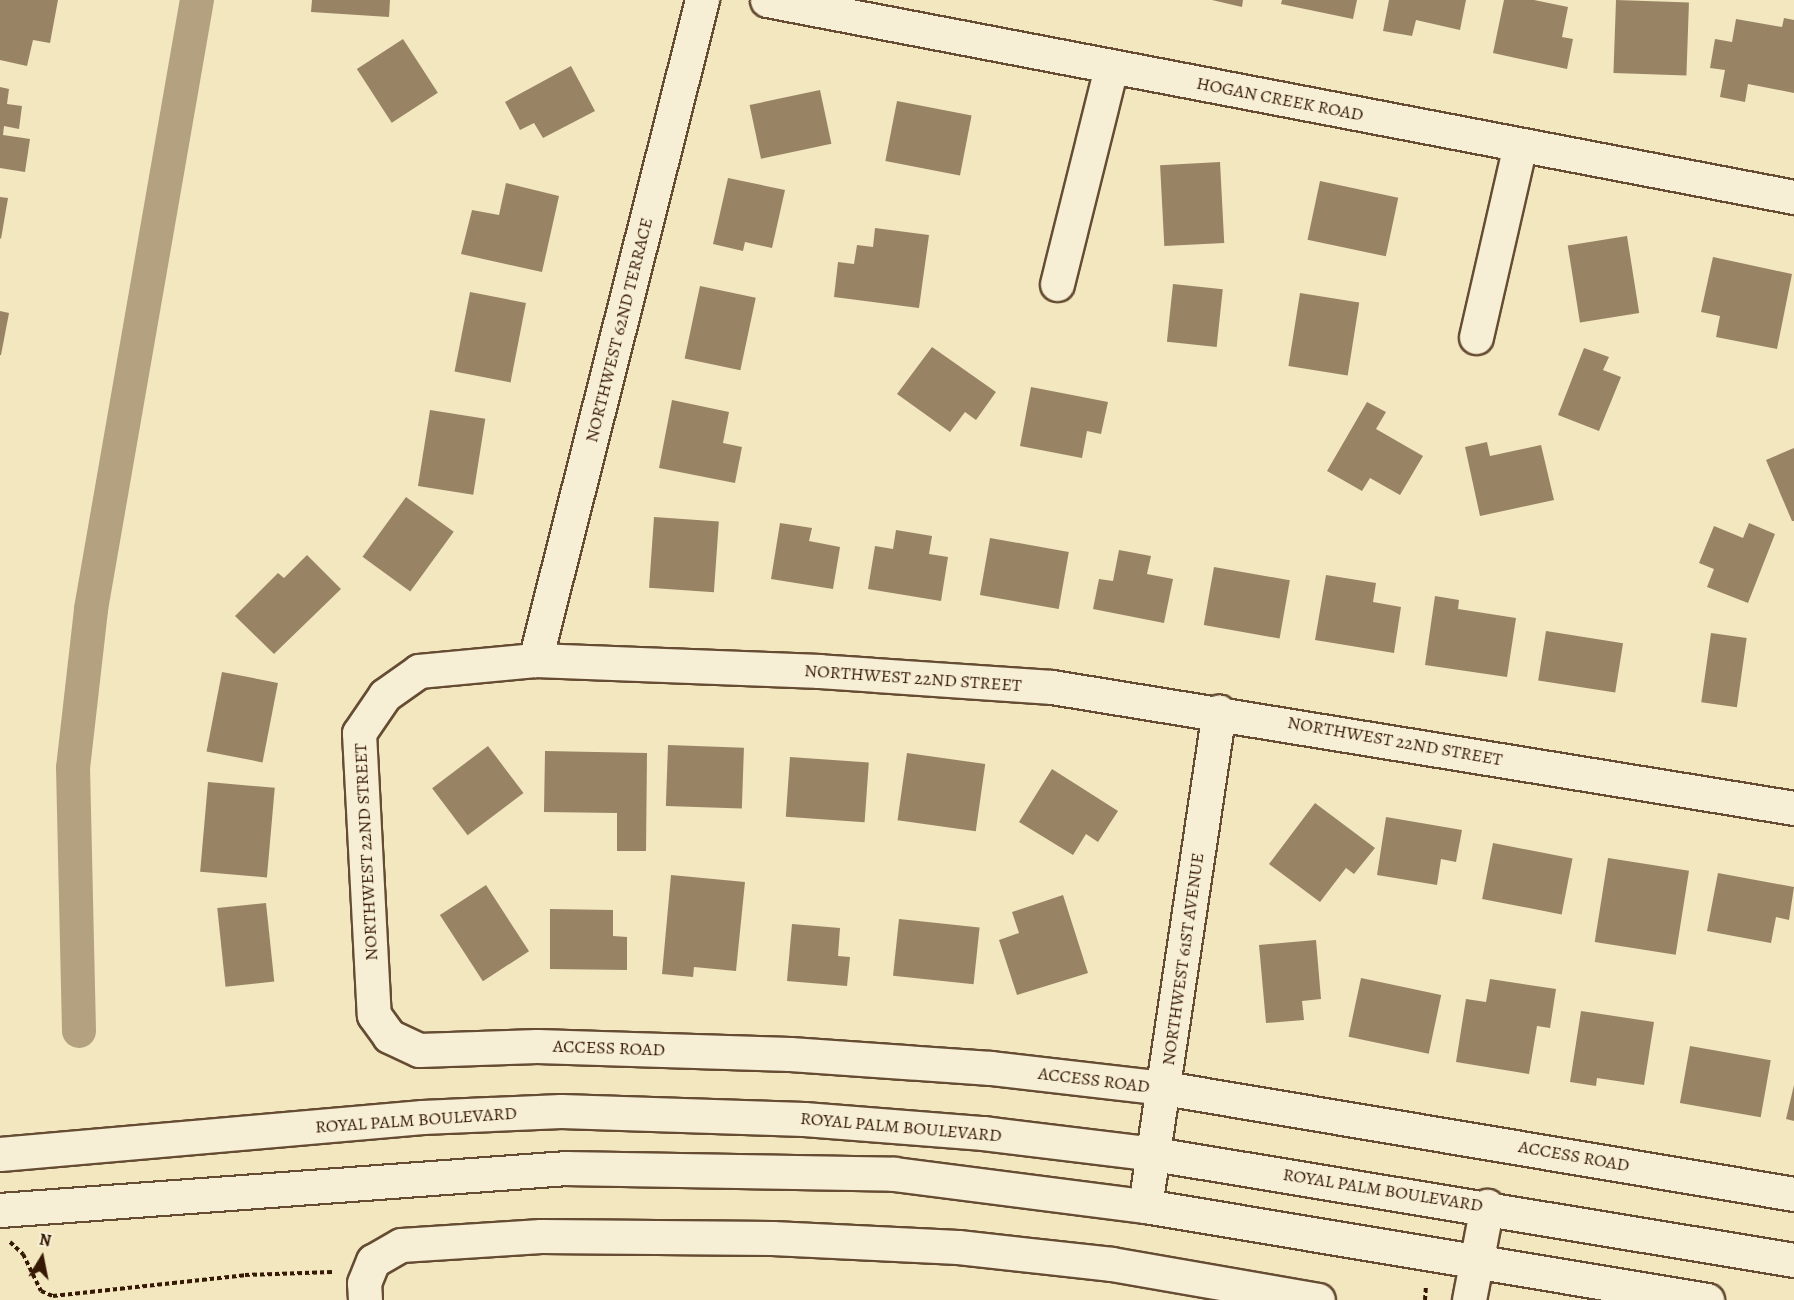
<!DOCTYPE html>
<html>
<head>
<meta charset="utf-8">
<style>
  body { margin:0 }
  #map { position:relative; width:1794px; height:1300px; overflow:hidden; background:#f3e7bf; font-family:Alegreya,serif }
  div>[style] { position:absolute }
  .canal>* { height:34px; margin:-17px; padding:0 17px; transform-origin:17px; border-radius:17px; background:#b3a17f }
  .building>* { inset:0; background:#988465; transform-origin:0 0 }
  .path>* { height:4px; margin-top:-2px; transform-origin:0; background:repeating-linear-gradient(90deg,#361904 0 4.5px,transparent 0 7.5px) }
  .roads { filter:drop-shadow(2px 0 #654c33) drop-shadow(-2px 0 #654c33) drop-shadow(0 2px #654c33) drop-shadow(0 -2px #654c33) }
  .minor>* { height:33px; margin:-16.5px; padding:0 16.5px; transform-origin:16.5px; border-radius:16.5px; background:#f7efd5 }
  .secondary>* { height:33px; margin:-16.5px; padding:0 16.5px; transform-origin:16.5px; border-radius:16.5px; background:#f7efd5 }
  span { translate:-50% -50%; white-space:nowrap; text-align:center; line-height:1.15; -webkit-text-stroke:6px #f7efd5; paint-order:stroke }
  .street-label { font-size:18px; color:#361904 }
  .north { position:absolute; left:12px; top:1228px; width:60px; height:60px; -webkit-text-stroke:4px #f7efd5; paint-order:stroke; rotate:10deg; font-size:16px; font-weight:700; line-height:24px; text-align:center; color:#361904 }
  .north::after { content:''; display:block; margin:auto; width:21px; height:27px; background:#361904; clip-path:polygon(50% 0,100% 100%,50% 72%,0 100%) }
</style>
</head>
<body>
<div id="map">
  <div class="canal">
    <div style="left:79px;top:1031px;width:263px;rotate:-91.3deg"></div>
    <div style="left:73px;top:768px;width:160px;rotate:-83.5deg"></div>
    <div style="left:91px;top:609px;width:618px;rotate:-80.13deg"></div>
  </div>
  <div class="building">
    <div style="clip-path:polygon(0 0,58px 0,50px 43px,33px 40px,27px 66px,0 60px)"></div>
    <div style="clip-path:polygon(312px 0,390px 0,389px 17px,311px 12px)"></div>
    <div style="clip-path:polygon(1212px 0,1243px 0,1242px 7px)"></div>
    <div style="clip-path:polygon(1282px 0,1357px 0,1353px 19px,1281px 4px)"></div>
    <div style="clip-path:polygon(1389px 0,1466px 0,1460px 30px,1416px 20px,1412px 36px,1383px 31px)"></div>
    <div style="clip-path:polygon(1504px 0,1534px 0,1568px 7px,1562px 37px,1573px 39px,1567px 69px,1493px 53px)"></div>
    <div style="left:1616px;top:0;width:73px;height:73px;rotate:2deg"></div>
    <div style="clip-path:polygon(1784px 18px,1794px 20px,1794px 93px,1748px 84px,1745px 102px,1720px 97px,1725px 70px,1710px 68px,1715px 39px,1732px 42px,1736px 19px,1782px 27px)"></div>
    <div style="left:403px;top:39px;width:64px;height:55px;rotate:57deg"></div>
    <div style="clip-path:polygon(571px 66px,595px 111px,543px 138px,534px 123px,520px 130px,505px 102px)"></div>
    <div style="clip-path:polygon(0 87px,9px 89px,7px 104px,22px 106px,19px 129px,4px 126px,3px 135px,30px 139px,25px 172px,0 168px)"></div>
    <div style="left:820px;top:90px;width:55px;height:72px;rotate:78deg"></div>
    <div style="left:897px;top:101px;width:76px;height:61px;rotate:11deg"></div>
    <div style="left:1220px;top:162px;width:81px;height:60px;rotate:87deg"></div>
    <div style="clip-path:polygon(728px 178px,785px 190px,772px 248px,745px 242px,743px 251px,713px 244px)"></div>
    <div style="left:1320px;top:181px;width:80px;height:60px;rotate:12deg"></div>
    <div style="clip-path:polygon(506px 183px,559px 196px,542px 272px,461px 254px,472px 210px,499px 215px)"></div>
    <div style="clip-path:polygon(0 197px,8px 198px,1px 239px,0 238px)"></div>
    <div style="clip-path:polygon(875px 228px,929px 235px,919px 308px,834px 297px,838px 262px,854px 264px,857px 245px,873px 247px)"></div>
    <div style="left:1627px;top:236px;width:78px;height:60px;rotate:81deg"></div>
    <div style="clip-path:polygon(1713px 257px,1792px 274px,1777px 349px,1716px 337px,1720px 316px,1701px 312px)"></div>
    <div style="left:1173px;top:284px;width:50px;height:58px;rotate:6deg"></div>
    <div style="left:700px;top:286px;width:57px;height:74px;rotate:12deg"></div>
    <div style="left:470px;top:292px;width:57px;height:81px;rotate:11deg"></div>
    <div style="left:1300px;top:293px;width:60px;height:74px;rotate:9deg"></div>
    <div style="clip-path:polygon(0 311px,9px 313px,1px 355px,0 355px)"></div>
    <div style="clip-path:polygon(932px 347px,996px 392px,976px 420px,965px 412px,950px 432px,897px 394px)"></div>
    <div style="clip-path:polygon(1584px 348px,1609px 357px,1603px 370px,1621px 377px,1599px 431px,1558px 415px)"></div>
    <div style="clip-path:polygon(1031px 387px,1108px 402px,1101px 434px,1087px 431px,1082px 458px,1020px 446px)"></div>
    <div style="clip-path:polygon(672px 400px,729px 412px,723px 443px,742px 447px,735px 483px,659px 468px)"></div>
    <div style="clip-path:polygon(1367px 402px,1386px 412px,1376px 429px,1423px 456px,1400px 495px,1370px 478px,1362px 491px,1327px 471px)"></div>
    <div style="left:430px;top:410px;width:56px;height:77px;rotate:9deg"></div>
    <div style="clip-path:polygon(1487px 442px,1490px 456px,1541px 445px,1554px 500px,1480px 516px,1465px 447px)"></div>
    <div style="clip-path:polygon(1794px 448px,1794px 521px,1792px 521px,1766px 460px)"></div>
    <div style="left:406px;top:497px;width:59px;height:74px;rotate:36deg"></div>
    <div style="left:654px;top:517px;width:65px;height:71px;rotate:4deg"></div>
    <div style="clip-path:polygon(780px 523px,812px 528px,809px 541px,840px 547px,833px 589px,771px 579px)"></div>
    <div style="clip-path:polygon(1749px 523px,1775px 534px,1748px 603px,1707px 587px,1714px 569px,1699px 563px,1714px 526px,1743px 538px)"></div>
    <div style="clip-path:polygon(896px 530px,932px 536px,929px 554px,948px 557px,941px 601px,868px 589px,875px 546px,893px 549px)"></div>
    <div style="left:990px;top:538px;width:80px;height:58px;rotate:10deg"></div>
    <div style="clip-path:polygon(1119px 550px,1151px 556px,1147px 574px,1173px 579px,1164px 623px,1093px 609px,1099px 579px,1113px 581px)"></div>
    <div style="clip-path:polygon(307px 555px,341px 589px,274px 654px,235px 616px,278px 573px,284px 578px)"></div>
    <div style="left:1214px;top:567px;width:77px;height:59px;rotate:10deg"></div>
    <div style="clip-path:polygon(1326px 575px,1376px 583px,1373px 602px,1401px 607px,1394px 653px,1315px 640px)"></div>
    <div style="clip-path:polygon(1435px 596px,1459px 600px,1458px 609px,1516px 618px,1507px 677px,1425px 665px)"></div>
    <div style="left:1546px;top:631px;width:78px;height:50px;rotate:9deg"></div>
    <div style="left:1711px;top:633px;width:36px;height:70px;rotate:8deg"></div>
    <div style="left:222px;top:672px;width:57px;height:81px;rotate:11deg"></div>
    <div style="left:668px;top:745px;width:76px;height:61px;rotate:2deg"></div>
    <div style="left:488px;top:746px;width:59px;height:70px;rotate:53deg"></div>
    <div style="clip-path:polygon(545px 751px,647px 753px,646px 851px,617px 851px,617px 813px,544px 812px)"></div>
    <div style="left:907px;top:753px;width:79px;height:68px;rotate:8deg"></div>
    <div style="left:790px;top:757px;width:79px;height:60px;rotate:4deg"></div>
    <div style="clip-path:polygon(1052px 769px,1118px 811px,1098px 842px,1086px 834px,1073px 855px,1019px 822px)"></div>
    <div style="left:208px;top:782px;width:67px;height:90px;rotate:5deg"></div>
    <div style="clip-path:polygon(1315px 803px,1375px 848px,1354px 874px,1346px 868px,1320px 902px,1269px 864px)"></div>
    <div style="clip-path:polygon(1386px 817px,1462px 830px,1456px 862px,1441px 859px,1437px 885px,1377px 875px)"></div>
    <div style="left:1493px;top:843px;width:81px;height:57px;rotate:11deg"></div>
    <div style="left:1608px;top:858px;width:82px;height:85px;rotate:9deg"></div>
    <div style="clip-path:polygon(1718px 873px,1794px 887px,1789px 920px,1776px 917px,1771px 943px,1707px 931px)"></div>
    <div style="clip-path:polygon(671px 875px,745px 882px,736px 971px,694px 967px,693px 977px,662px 974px)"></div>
    <div style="left:486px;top:885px;width:79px;height:55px;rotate:57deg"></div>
    <div style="clip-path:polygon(1063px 895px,1088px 973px,1017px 995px,999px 940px,1019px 933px,1012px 912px)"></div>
    <div style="left:266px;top:903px;width:79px;height:49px;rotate:84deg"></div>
    <div style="clip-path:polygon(550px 909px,613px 910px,613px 936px,627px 937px,627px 970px,550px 969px)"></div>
    <div style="left:899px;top:919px;width:81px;height:57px;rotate:6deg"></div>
    <div style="clip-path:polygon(792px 924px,840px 928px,838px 956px,850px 957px,847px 986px,787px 981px)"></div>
    <div style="clip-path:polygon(1316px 940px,1321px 999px,1302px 1001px,1304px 1020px,1266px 1023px,1259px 945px)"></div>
    <div style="left:1361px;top:978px;width:82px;height:60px;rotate:12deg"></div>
    <div style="clip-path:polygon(1490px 979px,1556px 989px,1550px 1028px,1537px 1026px,1529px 1074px,1456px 1062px,1466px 999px,1486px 1002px)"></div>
    <div style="clip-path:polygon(1581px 1011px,1654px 1022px,1644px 1085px,1597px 1078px,1596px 1086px,1570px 1082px)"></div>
    <div style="left:1690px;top:1046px;width:82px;height:58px;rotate:10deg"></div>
    <div style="clip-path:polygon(1794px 1085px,1794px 1121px,1786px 1119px)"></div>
  </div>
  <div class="path">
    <div style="left:10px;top:1242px;width:18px;rotate:43deg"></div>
    <div style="left:23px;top:1254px;width:41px;rotate:64.1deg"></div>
    <div style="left:41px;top:1291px;width:13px;rotate:23deg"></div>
    <div style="left:53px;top:1296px;width:193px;rotate:-6.2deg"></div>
    <div style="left:245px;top:1275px;width:87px;rotate:-2deg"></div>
    <div style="left:1425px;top:1300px;width:14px;rotate:-86deg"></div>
  </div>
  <div class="roads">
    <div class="minor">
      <div style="left:767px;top:0;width:1046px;rotate:10.86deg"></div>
      <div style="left:1057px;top:284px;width:224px;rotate:-76deg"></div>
      <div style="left:1476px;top:337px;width:197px;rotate:-77.1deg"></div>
      <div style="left:535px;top:660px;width:681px;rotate:-75.8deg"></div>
      <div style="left:1794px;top:808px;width:752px;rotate:-170.74deg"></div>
      <div style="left:1052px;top:687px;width:233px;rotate:-176.1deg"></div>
      <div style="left:820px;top:671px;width:285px;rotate:-177.8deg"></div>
      <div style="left:535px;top:660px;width:117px;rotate:174.6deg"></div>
      <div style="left:419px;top:671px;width:42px;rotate:144.8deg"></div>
      <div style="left:385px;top:695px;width:46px;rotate:124.4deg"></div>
      <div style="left:359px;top:733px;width:282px;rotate:87deg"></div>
      <div style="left:374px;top:1015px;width:26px;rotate:54deg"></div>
      <div style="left:389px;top:1036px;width:33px;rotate:25deg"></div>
      <div style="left:419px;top:1050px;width:118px;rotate:-1.9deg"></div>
      <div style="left:537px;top:1046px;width:253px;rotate:1.8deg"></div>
      <div style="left:790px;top:1054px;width:201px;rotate:4deg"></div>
      <div style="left:991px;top:1068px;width:174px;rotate:6.6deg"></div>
      <div style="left:1164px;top:1088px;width:639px;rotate:9.55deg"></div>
      <div style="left:1145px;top:1206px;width:500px;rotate:-81.5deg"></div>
      <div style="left:365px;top:1300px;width:17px;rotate:-93deg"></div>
      <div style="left:364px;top:1283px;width:24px;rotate:-68deg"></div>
      <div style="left:373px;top:1261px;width:32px;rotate:-30deg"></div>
      <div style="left:401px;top:1245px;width:140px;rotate:-3.7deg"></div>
      <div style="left:541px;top:1236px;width:231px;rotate:0.5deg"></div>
      <div style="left:772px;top:1238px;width:186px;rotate:2.8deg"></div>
      <div style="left:958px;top:1247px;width:155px;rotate:6.3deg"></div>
      <div style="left:1112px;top:1264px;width:209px;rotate:9.9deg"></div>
      <div style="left:1469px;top:1300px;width:96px;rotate:-79.2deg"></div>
    </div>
    <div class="secondary">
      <div style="left:0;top:1154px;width:424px;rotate:-5deg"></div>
      <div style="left:422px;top:1117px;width:139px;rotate:-2.5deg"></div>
      <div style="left:561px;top:1111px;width:243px;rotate:1.9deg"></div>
      <div style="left:804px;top:1119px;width:180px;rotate:4.5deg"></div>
      <div style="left:983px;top:1133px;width:172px;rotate:7deg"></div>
      <div style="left:1154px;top:1154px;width:649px;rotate:9.4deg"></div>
      <div style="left:0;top:1210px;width:568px;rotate:-4.24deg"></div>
      <div style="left:566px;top:1168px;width:328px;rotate:1deg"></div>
      <div style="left:894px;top:1174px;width:253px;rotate:7.3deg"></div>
      <div style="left:1145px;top:1206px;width:570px;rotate:9.5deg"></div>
    </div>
  </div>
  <div class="street-label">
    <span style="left:1280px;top:99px;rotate:11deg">HOGAN CREEK ROAD</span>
    <span style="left:619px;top:330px;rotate:-76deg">NORTHWEST 62ND TERRACE</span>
    <span style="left:913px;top:678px;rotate:4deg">NORTHWEST 22ND STREET</span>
    <span style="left:1395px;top:741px;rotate:10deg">NORTHWEST 22ND STREET</span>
    <span style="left:366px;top:852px;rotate:-93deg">NORTHWEST 22ND STREET</span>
    <span style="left:1183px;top:959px;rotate:-82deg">NORTHWEST 61ST AVENUE</span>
    <span style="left:609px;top:1048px;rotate:2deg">ACCESS ROAD</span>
    <span style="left:1094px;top:1080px;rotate:7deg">ACCESS ROAD</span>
    <span style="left:416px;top:1120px;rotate:-4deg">ROYAL PALM BOULEVARD</span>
    <span style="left:901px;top:1127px;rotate:5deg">ROYAL PALM BOULEVARD</span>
    <span style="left:1574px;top:1156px;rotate:10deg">ACCESS ROAD</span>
    <span style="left:1383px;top:1190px;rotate:9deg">ROYAL PALM BOULEVARD</span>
  </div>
  <div class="north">N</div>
</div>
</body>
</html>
